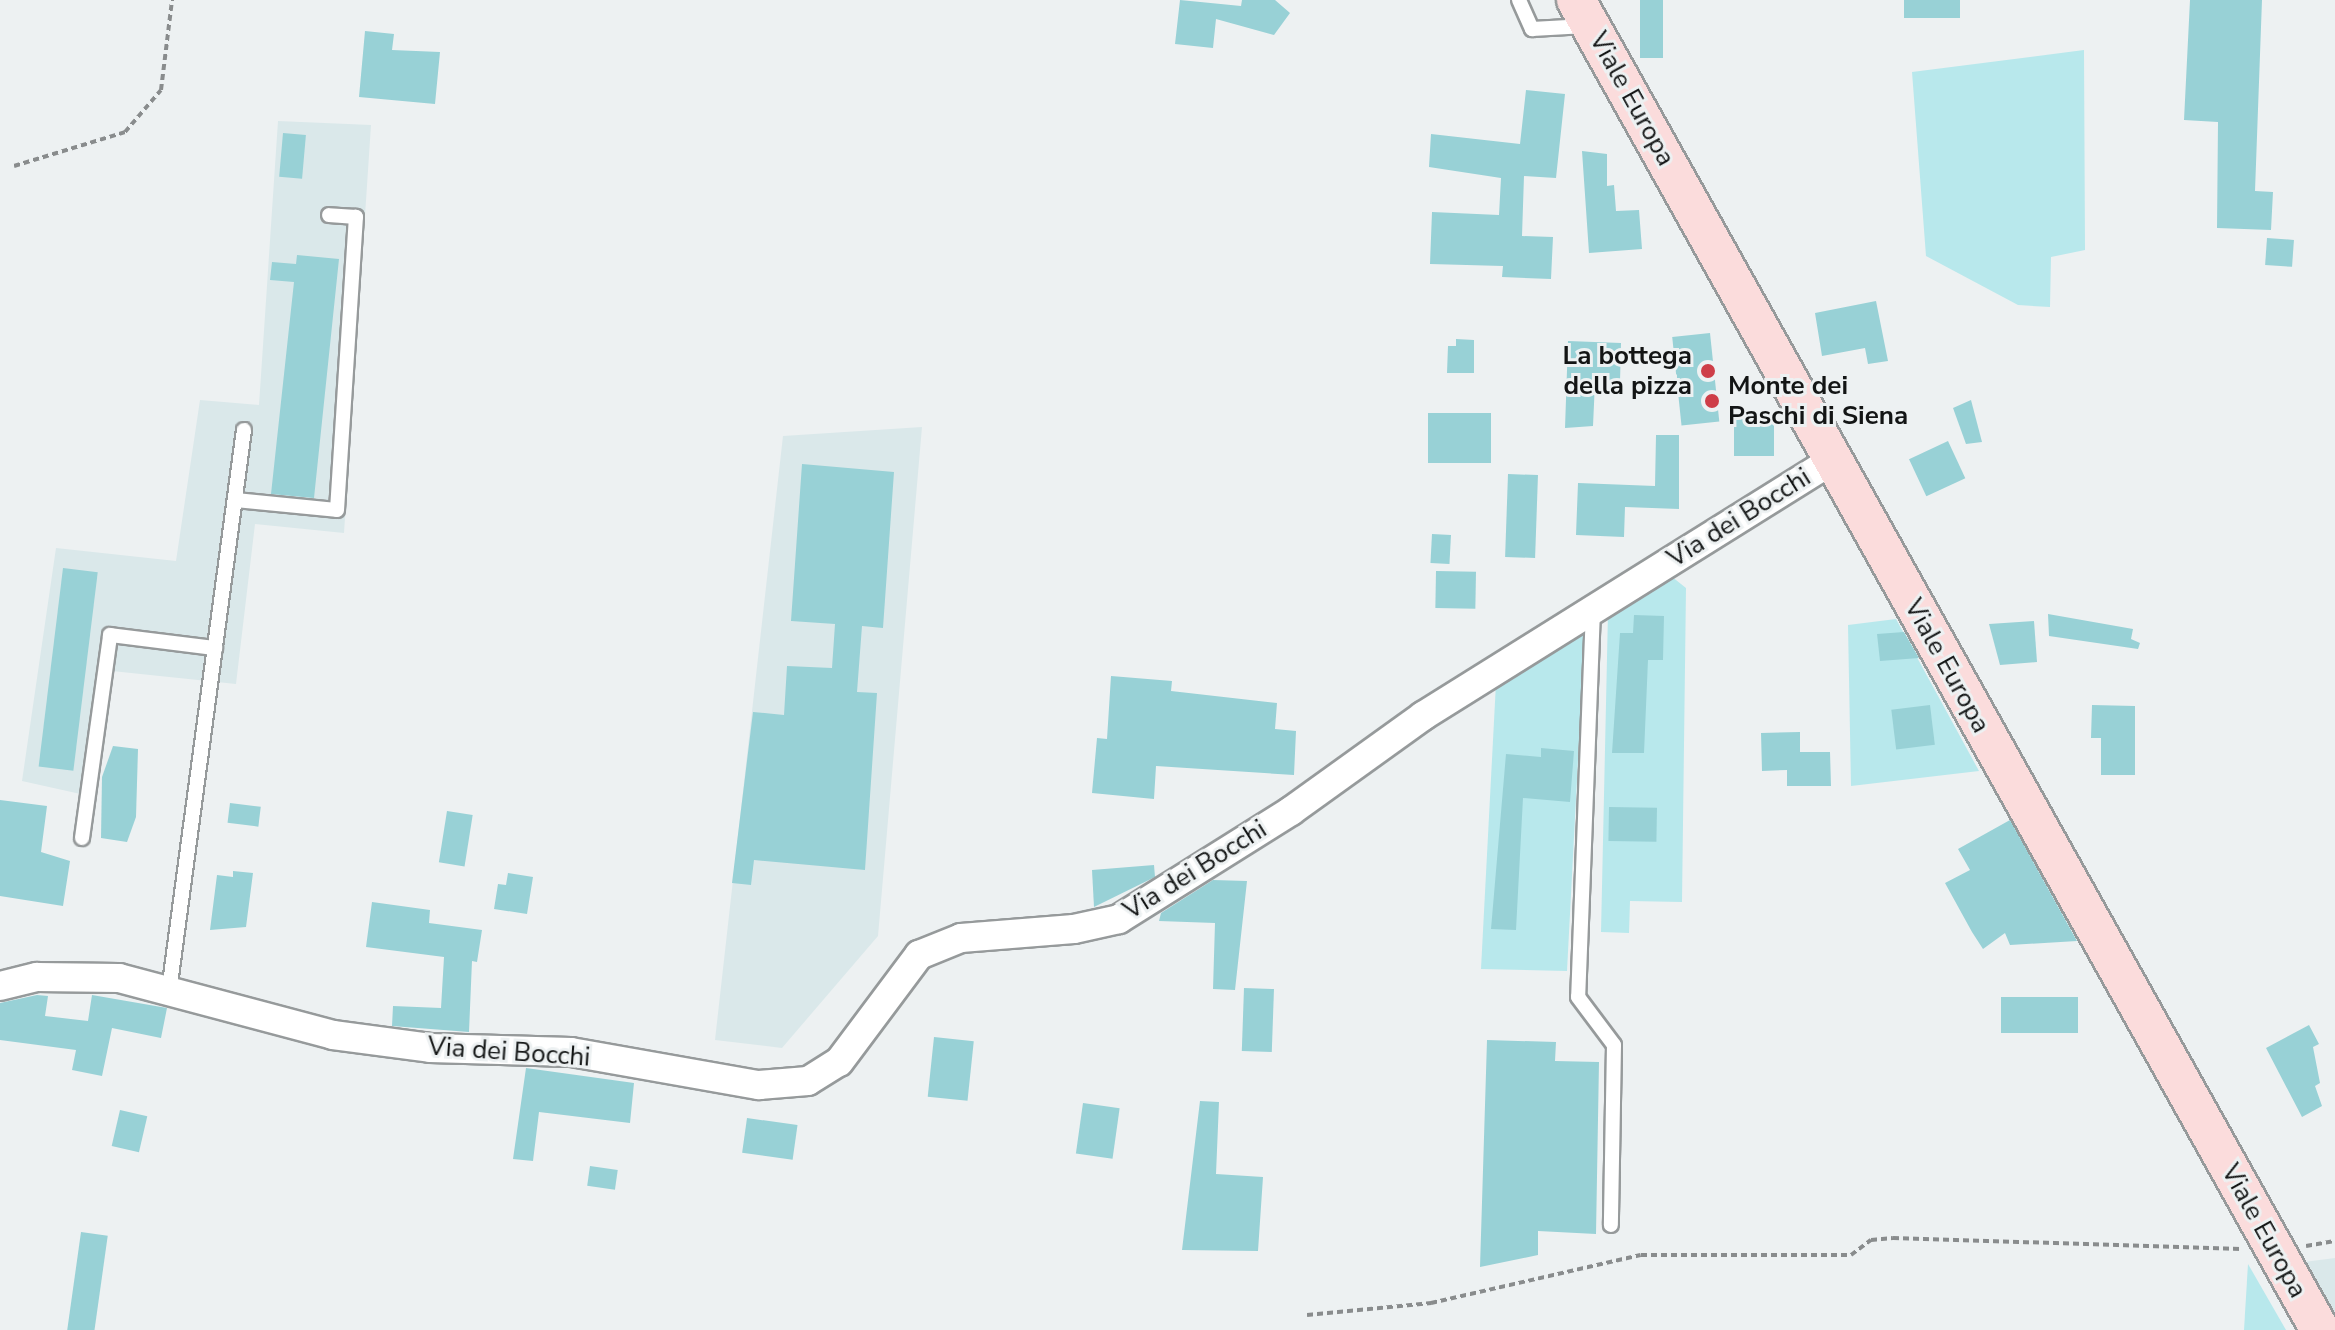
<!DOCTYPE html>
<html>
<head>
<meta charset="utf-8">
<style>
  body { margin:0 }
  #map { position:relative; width:2335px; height:1330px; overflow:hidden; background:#edf1f2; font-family:"Nunito Sans",sans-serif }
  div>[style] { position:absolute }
  .built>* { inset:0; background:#dae8ea }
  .green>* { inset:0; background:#b8e8ec }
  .building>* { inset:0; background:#98d1d6; transform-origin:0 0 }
  .path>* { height:4px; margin-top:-2px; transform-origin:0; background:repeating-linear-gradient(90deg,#898c8d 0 6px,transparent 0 10px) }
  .roads { filter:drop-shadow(2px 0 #969a9b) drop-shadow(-2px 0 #969a9b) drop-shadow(0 2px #969a9b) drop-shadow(0 -2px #969a9b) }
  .service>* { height:14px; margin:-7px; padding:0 7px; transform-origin:7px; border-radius:7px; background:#fff }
  .minor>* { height:28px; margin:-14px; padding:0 14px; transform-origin:14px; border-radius:14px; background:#fff }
  .secondary>* { height:38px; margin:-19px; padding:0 19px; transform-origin:19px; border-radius:19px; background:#fbdcdc }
  .dots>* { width:22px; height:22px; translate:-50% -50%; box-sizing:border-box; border:4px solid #edf1f2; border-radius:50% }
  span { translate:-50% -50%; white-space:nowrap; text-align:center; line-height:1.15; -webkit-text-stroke:6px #edf1f2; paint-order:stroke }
  .street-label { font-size:26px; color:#131515 }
  .poi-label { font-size:26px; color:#131515; font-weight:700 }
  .right { translate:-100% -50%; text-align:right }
  .left { translate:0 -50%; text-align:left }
</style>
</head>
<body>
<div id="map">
  <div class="built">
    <div style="clip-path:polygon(278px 121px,371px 125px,344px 533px,255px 524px,236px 684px,112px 671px,94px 797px,22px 781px,56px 548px,176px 561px,200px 400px,259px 405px)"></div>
    <div style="clip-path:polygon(922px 427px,878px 936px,782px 1048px,715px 1040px,783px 436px)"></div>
    <div style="clip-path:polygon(2335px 1258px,2335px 1314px,2304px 1262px)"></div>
  </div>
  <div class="green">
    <div style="clip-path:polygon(2084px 50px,2085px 250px,2051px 257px,2050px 307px,2018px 305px,1926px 256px,1912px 72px)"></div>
    <div style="clip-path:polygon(1671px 576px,1686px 588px,1682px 902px,1630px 901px,1629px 933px,1601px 932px,1608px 612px)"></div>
    <div style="clip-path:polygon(1896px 619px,1979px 771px,1851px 786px,1848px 625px)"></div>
    <div style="clip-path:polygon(1585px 626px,1567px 971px,1481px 969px,1496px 683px)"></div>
    <div style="clip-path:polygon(2248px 1264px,2286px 1330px,2244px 1330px)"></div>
  </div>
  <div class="building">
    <div style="clip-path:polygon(1180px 0,1241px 6px,1242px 0,1275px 0,1290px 13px,1274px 35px,1216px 19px,1213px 48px,1175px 44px)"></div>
    <div style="left:1640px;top:0;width:23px;height:58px"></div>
    <div style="left:1904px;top:0;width:56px;height:18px"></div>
    <div style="clip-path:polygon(2190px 0,2262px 0,2255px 191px,2273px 192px,2271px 230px,2217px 228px,2218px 122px,2184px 120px)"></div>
    <div style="clip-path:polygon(365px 31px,394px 34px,392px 50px,440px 52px,435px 104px,359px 97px)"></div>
    <div style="clip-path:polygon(1526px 90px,1565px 94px,1556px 178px,1524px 176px,1522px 236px,1553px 237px,1551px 279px,1502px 277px,1503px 266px,1430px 264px,1432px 212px,1499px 215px,1501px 178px,1429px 167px,1431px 134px,1520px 144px)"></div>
    <div style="left:283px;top:133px;width:23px;height:44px;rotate:5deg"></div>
    <div style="clip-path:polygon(1582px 151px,1607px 154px,1607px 186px,1614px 185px,1616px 211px,1639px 210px,1642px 249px,1589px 253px)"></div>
    <div style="left:2267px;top:238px;width:27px;height:27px;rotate:4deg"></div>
    <div style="clip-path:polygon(297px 255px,339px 259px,314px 498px,271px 494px,294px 282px,270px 280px,272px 262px,296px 264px)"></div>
    <div style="clip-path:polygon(1876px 301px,1888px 361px,1868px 364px,1865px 348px,1822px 356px,1815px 313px)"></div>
    <div style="left:1710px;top:333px;width:89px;height:38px;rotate:84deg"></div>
    <div style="clip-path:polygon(1456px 339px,1474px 340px,1474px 373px,1447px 373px,1448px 346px,1456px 346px)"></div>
    <div style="clip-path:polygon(1568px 341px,1621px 343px,1620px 382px,1595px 382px,1593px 426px,1565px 428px)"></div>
    <div style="clip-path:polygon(1971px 400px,1982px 442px,1966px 444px,1953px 408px)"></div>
    <div style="left:1428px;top:413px;width:63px;height:50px"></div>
    <div style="left:1734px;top:419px;width:40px;height:37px"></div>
    <div style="clip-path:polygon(1656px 435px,1679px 435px,1679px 509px,1625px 507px,1624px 537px,1576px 535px,1578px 483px,1655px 486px)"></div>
    <div style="left:1948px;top:441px;width:41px;height:43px;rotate:65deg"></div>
    <div style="clip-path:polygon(802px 464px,894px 472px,883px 628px,862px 626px,857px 692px,877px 693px,865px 870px,754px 860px,751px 885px,732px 883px,753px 712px,784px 715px,787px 666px,832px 668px,835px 624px,791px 621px)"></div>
    <div style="left:1508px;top:474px;width:30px;height:83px;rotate:2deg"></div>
    <div style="left:1432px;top:534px;width:19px;height:29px;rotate:3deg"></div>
    <div style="left:63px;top:568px;width:35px;height:200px;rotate:7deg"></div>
    <div style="left:1436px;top:571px;width:40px;height:37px;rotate:1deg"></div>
    <div style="clip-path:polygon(2048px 614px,2133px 629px,2131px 639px,2140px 643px,2138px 649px,2049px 636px)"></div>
    <div style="clip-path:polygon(1634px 615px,1664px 616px,1663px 660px,1648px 660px,1644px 753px,1612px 753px,1620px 633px,1633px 633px)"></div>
    <div style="clip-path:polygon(2034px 621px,2037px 662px,2000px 665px,1989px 624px)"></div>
    <div style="clip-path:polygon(1904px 632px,1919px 658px,1880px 661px,1877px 634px)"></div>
    <div style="clip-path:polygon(1111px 676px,1172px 681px,1171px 691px,1277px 703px,1275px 729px,1296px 731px,1294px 775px,1156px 766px,1154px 799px,1092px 793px,1097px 738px,1107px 739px)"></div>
    <div style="left:1930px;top:705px;width:40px;height:39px;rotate:83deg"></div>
    <div style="clip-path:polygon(2092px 705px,2135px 706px,2135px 775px,2101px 775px,2101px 738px,2091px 738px)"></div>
    <div style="clip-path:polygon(1800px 732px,1800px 752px,1830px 752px,1831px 786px,1787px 786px,1787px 770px,1762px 771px,1761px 733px)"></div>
    <div style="clip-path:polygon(113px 746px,138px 749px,136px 817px,127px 842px,101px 838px,102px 777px)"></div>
    <div style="clip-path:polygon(1541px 748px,1574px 751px,1570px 802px,1523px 798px,1516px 930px,1491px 929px,1506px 754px,1541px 757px)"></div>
    <div style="clip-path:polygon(0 800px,47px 806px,41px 852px,70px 861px,63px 906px,0 896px)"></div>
    <div style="left:230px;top:803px;width:31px;height:20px;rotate:7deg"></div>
    <div style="left:1609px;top:807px;width:48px;height:34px;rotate:1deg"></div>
    <div style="left:447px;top:811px;width:26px;height:52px;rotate:9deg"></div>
    <div style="clip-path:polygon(2010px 820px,2077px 941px,2010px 945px,2005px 933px,1983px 949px,1972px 932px,1945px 883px,1970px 870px,1958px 849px)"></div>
    <div style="clip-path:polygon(1154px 865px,1155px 877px,1094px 907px,1092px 870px)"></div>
    <div style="clip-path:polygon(233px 871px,253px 873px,246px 927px,210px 930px,217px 875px,233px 877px)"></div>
    <div style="clip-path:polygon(508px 873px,533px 877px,527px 914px,494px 909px,498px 884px,506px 885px)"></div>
    <div style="clip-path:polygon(1213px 880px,1247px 881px,1235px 990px,1213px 989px,1215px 923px,1159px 921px,1161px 913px)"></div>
    <div style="clip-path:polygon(372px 902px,430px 910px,429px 923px,482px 930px,477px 962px,472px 961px,469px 1032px,392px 1026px,393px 1006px,441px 1008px,444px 957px,366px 947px)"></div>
    <div style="left:1244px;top:988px;width:30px;height:63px;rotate:2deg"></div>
    <div style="clip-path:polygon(37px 995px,48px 996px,45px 1016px,88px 1021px,92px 995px,167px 1008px,161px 1038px,112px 1028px,102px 1076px,72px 1070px,76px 1050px,0 1040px,0 1003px)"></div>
    <div style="left:2078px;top:997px;width:36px;height:77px;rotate:90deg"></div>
    <div style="clip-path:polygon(2309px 1025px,2319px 1044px,2313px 1047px,2320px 1083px,2315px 1086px,2322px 1106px,2302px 1117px,2266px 1048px)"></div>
    <div style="left:934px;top:1037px;width:40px;height:60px;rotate:6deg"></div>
    <div style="clip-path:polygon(1487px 1040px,1556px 1042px,1555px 1061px,1599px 1062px,1596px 1234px,1538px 1231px,1538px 1255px,1480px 1267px)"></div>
    <div style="clip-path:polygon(526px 1068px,634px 1083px,630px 1123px,539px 1112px,533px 1161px,513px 1159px)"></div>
    <div style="clip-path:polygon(1200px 1101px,1219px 1102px,1216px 1174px,1263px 1177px,1258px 1251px,1182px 1250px)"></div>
    <div style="left:1083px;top:1103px;width:37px;height:51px;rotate:8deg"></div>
    <div style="left:120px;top:1110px;width:28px;height:37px;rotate:13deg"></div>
    <div style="left:747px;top:1118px;width:51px;height:35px;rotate:8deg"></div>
    <div style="left:590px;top:1166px;width:28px;height:20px;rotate:8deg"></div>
    <div style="left:81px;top:1232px;width:27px;height:100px;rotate:8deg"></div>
  </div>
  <div class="path">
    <div style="left:14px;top:166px;width:116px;rotate:-17deg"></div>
    <div style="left:125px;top:132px;width:55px;rotate:-49.4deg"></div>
    <div style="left:161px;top:90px;width:91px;rotate:-83deg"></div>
    <div style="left:2306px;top:1246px;width:29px;rotate:-10deg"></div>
    <div style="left:1307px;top:1315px;width:125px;rotate:-5.5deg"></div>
    <div style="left:1431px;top:1303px;width:215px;rotate:-12.9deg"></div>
    <div style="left:1641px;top:1255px;width:210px"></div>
    <div style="left:1851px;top:1255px;width:25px;rotate:-37deg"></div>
    <div style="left:1871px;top:1240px;width:22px;rotate:-5deg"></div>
    <div style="left:1893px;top:1238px;width:348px;rotate:1.8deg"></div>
  </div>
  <div class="roads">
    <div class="service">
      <div style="left:1519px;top:0;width:32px;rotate:66deg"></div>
      <div style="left:1532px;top:29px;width:54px;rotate:-3.2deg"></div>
      <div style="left:235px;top:500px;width:102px;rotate:5.6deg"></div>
      <div style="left:337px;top:510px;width:294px;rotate:-86.3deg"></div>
      <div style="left:356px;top:217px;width:27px;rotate:-176deg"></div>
      <div style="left:1593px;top:610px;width:387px;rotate:92.2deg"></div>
      <div style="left:1578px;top:997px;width:60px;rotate:53.1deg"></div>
      <div style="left:1614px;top:1045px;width:180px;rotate:91deg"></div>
      <div style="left:82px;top:838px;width:205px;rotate:-82.1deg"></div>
      <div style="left:110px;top:635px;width:106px;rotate:7.1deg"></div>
      <div style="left:169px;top:991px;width:566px;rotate:-82.39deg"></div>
    </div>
    <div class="minor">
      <div style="left:0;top:986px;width:38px;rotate:-14deg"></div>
      <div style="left:37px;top:977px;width:82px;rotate:0.7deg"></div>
      <div style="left:119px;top:978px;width:221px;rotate:14.9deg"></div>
      <div style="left:333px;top:1035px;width:98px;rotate:7.6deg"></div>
      <div style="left:430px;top:1048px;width:141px;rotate:1.6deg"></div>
      <div style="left:571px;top:1052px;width:191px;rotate:10deg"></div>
      <div style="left:759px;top:1085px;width:49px;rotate:-4.7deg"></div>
      <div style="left:808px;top:1081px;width:36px;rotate:-32deg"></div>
      <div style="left:839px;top:1062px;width:134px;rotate:-53.2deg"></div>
      <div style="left:919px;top:955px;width:45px;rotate:-22deg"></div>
      <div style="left:961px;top:938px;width:113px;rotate:-4.6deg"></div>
      <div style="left:1074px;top:929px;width:46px;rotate:-12.5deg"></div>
      <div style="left:1119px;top:919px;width:203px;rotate:-32.1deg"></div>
      <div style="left:1291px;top:811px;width:163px;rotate:-35.7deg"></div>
      <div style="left:1423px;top:716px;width:483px;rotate:-32deg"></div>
    </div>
    <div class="secondary">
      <div style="left:1576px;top:0;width:1524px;rotate:60.78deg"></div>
    </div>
  </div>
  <div class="dots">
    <div style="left:1708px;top:371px;background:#ce3e48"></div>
    <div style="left:1712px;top:401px;background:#ce3e48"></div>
  </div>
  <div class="street-label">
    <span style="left:1632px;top:99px;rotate:61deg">Viale Europa</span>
    <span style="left:1739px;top:518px;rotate:-32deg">Via dei Bocchi</span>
    <span style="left:1947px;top:666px;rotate:61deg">Viale Europa</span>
    <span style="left:1195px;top:870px;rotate:-32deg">Via dei Bocchi</span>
    <span style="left:509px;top:1052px;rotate:4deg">Via dei Bocchi</span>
    <span style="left:2264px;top:1231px;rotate:61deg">Viale Europa</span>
  </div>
  <div class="poi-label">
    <span class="right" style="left:1692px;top:371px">La bottega<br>della pizza</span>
    <span class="left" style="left:1728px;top:401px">Monte dei<br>Paschi di Siena</span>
  </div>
</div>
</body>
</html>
